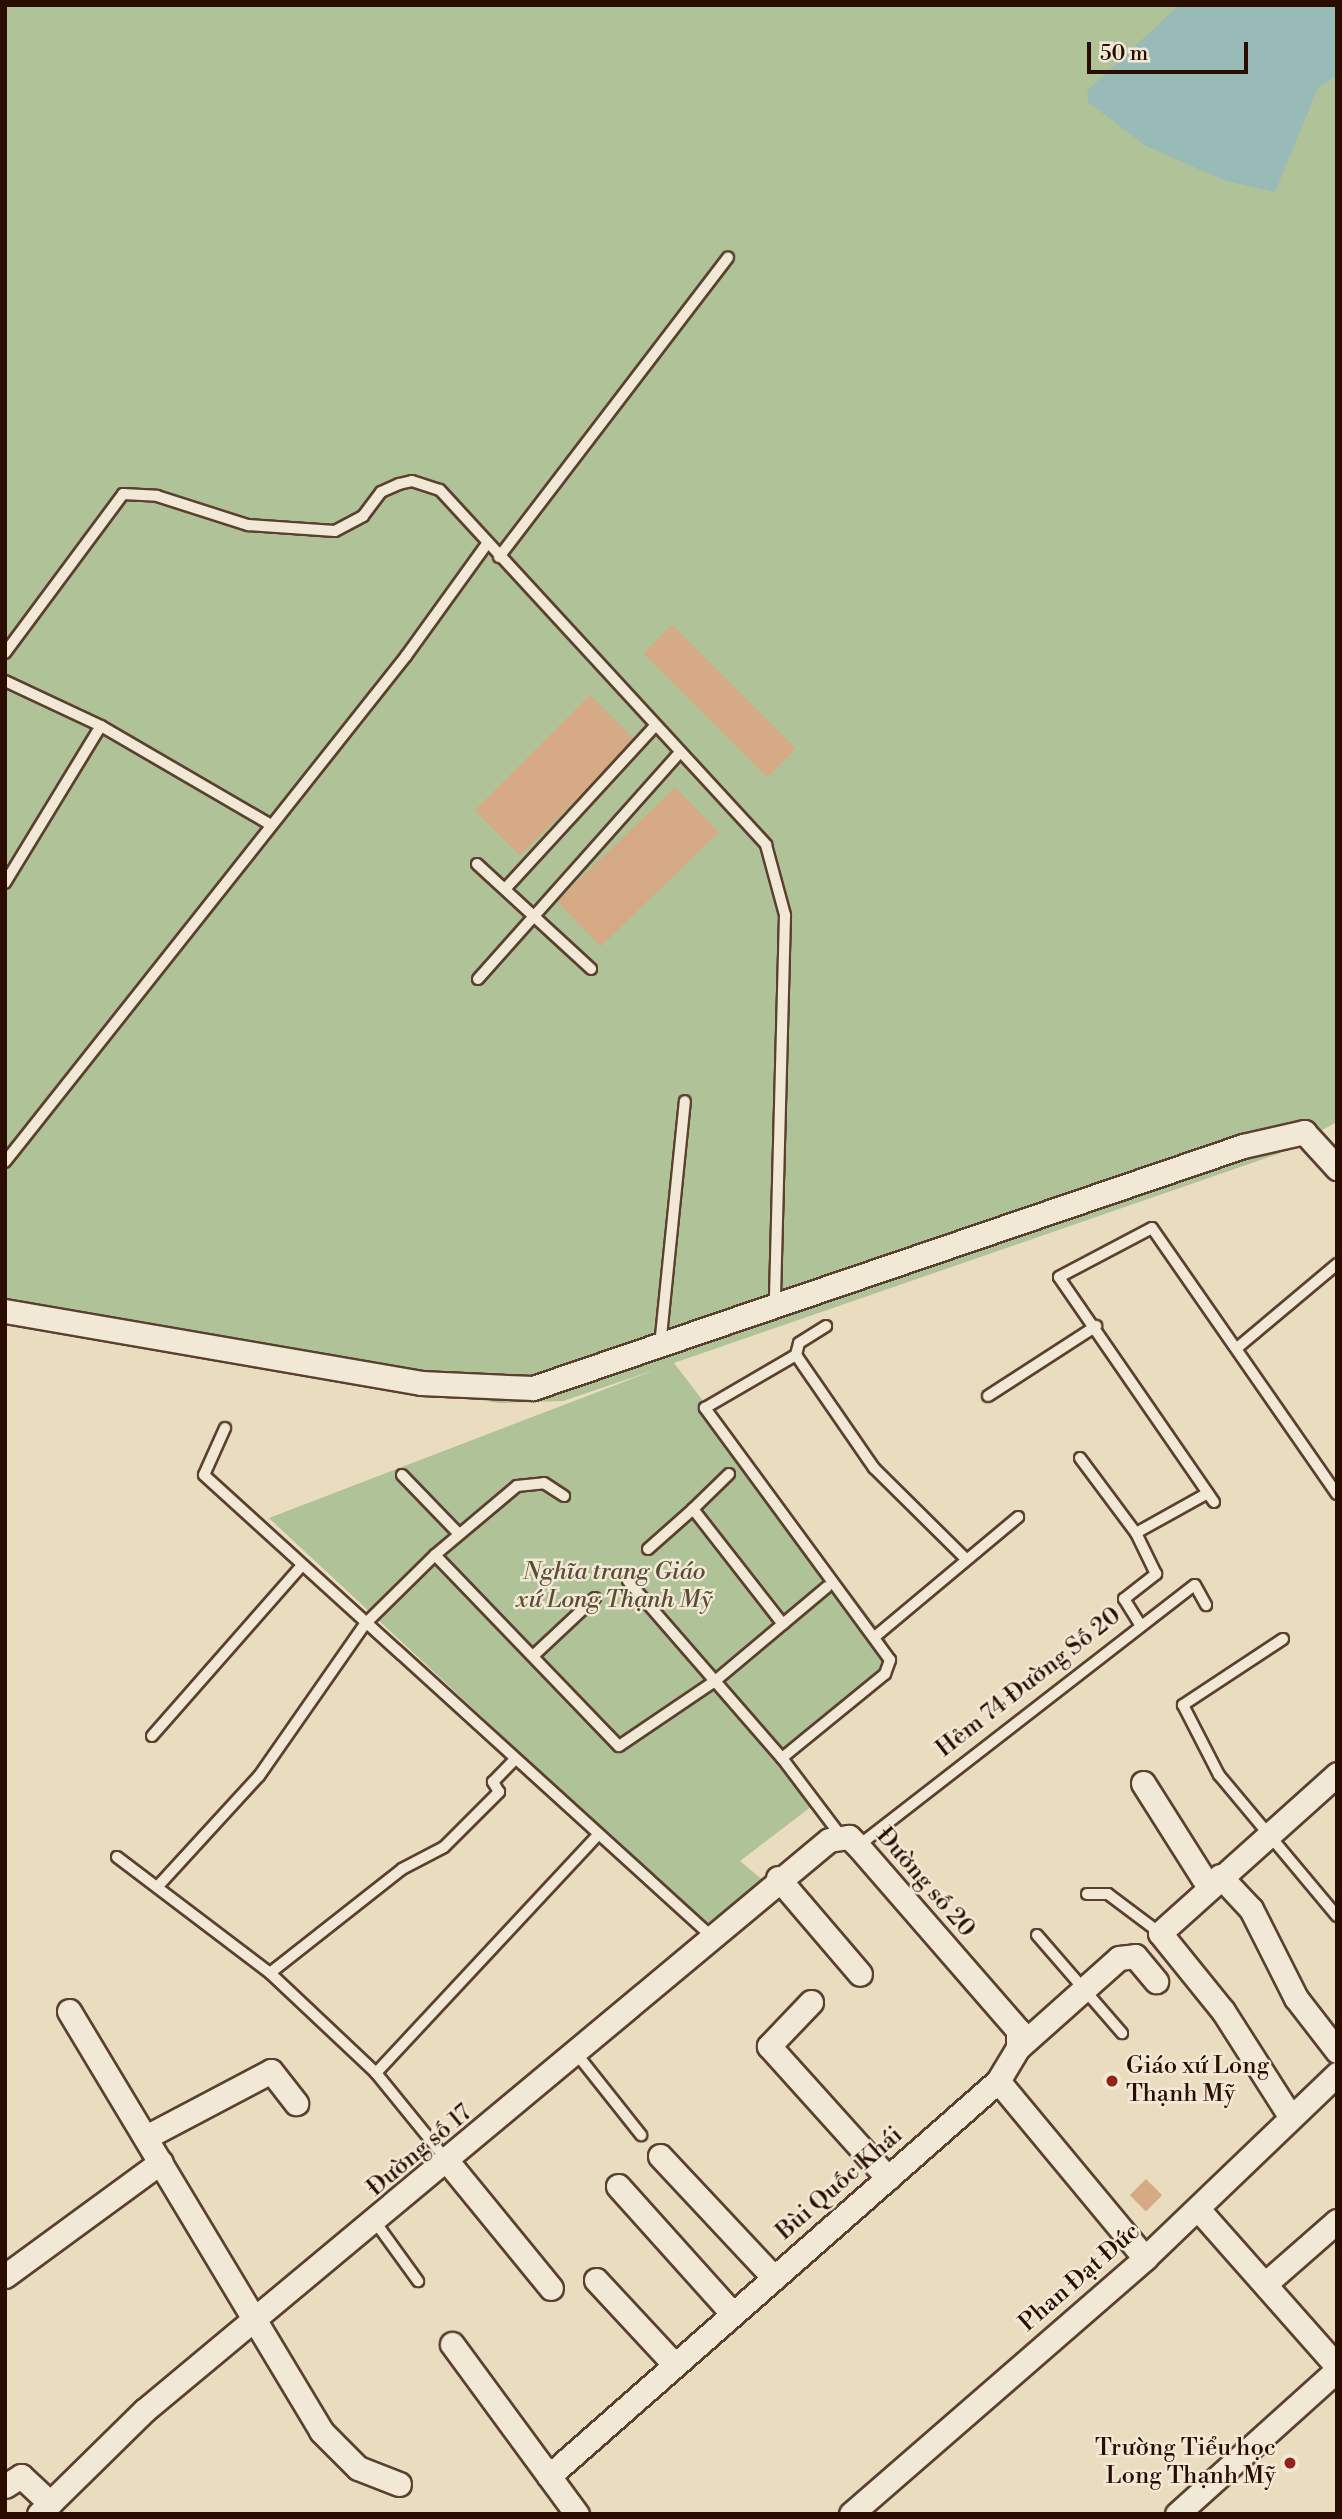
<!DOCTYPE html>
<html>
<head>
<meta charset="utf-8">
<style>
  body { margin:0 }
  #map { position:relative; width:1342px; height:2519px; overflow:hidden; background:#eaddbf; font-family:"Libre Bodoni",serif }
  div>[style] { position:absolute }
  .green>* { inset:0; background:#b0c297 }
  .water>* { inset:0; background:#98bbb7 }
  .building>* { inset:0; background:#d6aa84; transform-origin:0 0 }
  .roads { filter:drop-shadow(2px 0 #5b4030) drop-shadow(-2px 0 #5b4030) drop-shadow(0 2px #5b4030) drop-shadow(0 -2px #5b4030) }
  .service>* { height:10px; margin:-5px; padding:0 5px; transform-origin:5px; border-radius:5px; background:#f1e9d5 }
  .minor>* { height:23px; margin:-11.5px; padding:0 11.5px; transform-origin:11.5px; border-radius:11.5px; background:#f1e9d5 }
  .dots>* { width:19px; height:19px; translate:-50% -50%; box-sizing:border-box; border:4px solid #f1e9d5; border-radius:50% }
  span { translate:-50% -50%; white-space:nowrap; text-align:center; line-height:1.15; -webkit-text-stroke:5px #f1e9d5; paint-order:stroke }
  .park-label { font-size:24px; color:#5a4c35; font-style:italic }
  .street-label { font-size:24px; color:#2b0c00 }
  .poi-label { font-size:24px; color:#2b0c00 }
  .left { translate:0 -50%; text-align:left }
  .right { translate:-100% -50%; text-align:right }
  .frame { position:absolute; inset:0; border:7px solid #2b0c00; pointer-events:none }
  .scale { position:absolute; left:1087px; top:42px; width:161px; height:32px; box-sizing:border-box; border:4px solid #2b0c00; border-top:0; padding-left:9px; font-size:21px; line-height:24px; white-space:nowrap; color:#2b0c00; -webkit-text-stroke:5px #f1e9d5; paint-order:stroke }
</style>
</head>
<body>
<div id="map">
  <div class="green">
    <div style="clip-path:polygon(5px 5px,1337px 5px,1337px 1122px,1278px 1154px,674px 1363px,886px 1639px,889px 1663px,784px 1767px,816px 1803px,740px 1861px,764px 1881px,705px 1925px,269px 1518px,655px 1370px,563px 1401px,499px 1403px,5px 1325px)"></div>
  </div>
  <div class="water">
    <div style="clip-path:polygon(1179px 5px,1337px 5px,1337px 75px,1318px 88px,1275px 192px,1226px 181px,1146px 146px,1088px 102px,1087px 91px)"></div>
  </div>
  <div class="building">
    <div style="left:672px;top:625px;width:175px;height:40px;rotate:45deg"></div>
    <div style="left:590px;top:695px;width:64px;height:163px;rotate:45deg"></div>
    <div style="left:675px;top:787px;width:63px;height:164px;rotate:46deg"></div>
    <div style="left:1146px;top:2179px;width:23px;height:23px;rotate:45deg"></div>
  </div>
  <div class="roads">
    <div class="service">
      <div style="left:499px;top:557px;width:377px;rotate:-52.6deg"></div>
      <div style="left:5px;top:653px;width:198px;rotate:-53.4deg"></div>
      <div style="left:123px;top:494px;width:34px;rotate:3deg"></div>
      <div style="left:157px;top:496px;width:96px;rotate:17.7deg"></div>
      <div style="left:248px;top:525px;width:87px;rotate:3.9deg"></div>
      <div style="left:335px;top:531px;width:32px;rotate:-28deg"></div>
      <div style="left:363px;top:516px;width:30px;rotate:-53deg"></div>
      <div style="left:381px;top:492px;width:20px;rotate:-24deg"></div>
      <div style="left:399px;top:484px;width:13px;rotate:-13deg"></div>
      <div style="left:412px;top:481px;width:29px;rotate:18deg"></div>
      <div style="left:440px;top:490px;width:482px;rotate:47.4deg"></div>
      <div style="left:766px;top:845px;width:73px;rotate:74.8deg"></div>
      <div style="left:785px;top:915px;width:393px;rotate:91.5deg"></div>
      <div style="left:5px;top:681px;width:106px;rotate:25.1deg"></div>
      <div style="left:101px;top:726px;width:197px;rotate:30.2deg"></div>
      <div style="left:477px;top:864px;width:155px;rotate:42.6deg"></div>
      <div style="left:5px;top:883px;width:184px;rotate:-58.6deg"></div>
      <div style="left:505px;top:889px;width:219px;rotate:-47.4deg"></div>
      <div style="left:478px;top:979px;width:299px;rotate:-48.3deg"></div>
      <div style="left:5px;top:1162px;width:646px;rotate:-51.6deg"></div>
      <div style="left:406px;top:656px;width:137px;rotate:-54.2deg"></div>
      <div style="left:660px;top:1346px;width:246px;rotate:-84.2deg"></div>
      <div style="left:1237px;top:1348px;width:131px;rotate:-40deg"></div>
      <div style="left:796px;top:1355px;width:137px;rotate:55.4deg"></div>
      <div style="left:874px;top:1468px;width:128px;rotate:44.7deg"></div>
      <div style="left:988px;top:1396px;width:129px;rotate:-32.9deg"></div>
      <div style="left:225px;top:1428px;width:51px;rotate:114.1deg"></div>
      <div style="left:204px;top:1475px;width:684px;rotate:42.27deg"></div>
      <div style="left:1080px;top:1458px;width:94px;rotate:53.3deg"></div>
      <div style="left:729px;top:1474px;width:50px;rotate:135.8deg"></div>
      <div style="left:693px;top:1509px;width:146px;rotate:52deg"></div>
      <div style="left:402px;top:1475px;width:82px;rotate:46deg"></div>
      <div style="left:1214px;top:1502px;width:273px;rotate:-124.6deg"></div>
      <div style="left:1059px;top:1277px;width:105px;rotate:-27.8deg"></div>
      <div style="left:1152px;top:1228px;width:324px;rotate:55.2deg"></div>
      <div style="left:648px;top:1549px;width:60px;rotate:-41.6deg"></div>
      <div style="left:435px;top:1555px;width:107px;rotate:-40.1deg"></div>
      <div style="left:517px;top:1486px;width:27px;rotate:-6deg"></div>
      <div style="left:544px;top:1483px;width:24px;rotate:33deg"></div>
      <div style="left:628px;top:1581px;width:235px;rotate:49deg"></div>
      <div style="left:782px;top:1758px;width:98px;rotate:52.9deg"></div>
      <div style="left:1141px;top:1626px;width:32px;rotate:-122deg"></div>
      <div style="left:1124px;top:1599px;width:41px;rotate:-38deg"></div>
      <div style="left:1156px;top:1574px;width:46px;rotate:-116deg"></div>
      <div style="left:1136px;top:1533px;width:82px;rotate:-29.1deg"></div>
      <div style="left:877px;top:1635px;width:184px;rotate:-39.9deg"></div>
      <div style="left:1283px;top:1639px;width:120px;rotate:146.6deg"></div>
      <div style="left:1183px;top:1705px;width:79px;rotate:62.8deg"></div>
      <div style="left:1219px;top:1775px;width:184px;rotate:50.1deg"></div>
      <div style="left:533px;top:1656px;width:85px;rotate:-43.1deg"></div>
      <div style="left:152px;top:1736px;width:227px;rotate:-48.7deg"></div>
      <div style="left:782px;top:1758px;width:133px;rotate:-39.2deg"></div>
      <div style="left:885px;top:1674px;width:15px;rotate:-70deg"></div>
      <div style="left:890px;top:1660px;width:313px;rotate:-126.3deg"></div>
      <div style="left:705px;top:1408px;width:105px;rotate:-30.2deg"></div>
      <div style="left:796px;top:1355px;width:12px;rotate:-76deg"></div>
      <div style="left:799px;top:1343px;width:32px;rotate:-32deg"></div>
      <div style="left:858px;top:1846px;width:426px;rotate:-37.8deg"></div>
      <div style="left:1195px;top:1585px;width:23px;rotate:61deg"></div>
      <div style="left:117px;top:1857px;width:192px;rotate:37.2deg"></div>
      <div style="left:270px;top:1973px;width:146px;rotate:43.3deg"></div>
      <div style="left:376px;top:2073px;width:111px;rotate:50.9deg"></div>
      <div style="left:159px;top:1885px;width:148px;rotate:-47.5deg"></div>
      <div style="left:259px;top:1776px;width:185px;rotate:-55.1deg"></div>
      <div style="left:365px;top:1624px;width:98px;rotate:-44.6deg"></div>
      <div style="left:435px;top:1555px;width:265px;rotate:46.1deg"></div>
      <div style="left:619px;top:1746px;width:116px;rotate:-34.1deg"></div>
      <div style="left:715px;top:1681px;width:146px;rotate:-40deg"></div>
      <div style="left:1087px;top:1894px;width:21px"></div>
      <div style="left:1108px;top:1894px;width:65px;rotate:36.9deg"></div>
      <div style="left:1037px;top:1935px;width:130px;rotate:49.1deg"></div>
      <div style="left:270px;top:1973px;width:168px;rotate:-38.2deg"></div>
      <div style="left:402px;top:1869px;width:47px;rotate:-27.6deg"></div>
      <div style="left:444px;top:1847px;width:78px;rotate:-45deg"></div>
      <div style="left:499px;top:1792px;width:12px;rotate:-121deg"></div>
      <div style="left:493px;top:1782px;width:32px;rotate:-46deg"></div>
      <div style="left:576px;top:2053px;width:105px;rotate:51.6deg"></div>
      <div style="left:376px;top:2073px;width:325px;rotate:-47deg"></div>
      <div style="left:376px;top:2223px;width:72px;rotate:54.1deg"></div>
    </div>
    <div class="minor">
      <div style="left:5px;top:1311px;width:422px;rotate:9.8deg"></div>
      <div style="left:421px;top:1383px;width:112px;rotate:2.6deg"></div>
      <div style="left:533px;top:1388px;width:750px;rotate:-18.82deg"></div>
      <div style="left:1243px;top:1146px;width:63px;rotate:-12.9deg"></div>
      <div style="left:1304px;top:1132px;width:49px;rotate:47.5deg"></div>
      <div style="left:1143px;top:1783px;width:122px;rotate:57.7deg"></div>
      <div style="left:1220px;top:1876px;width:45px;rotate:46.8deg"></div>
      <div style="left:1251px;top:1909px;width:100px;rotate:63.2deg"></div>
      <div style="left:1296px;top:1998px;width:67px;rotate:52.3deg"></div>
      <div style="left:778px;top:1878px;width:126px;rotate:49.5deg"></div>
      <div style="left:811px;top:2002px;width:61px;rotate:133.7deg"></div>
      <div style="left:769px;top:2046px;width:178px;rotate:48deg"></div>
      <div style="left:69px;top:2011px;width:490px;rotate:59deg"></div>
      <div style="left:321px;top:2431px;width:52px;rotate:45deg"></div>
      <div style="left:358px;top:2468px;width:44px;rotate:21.3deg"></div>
      <div style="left:998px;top:2081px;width:230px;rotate:50.3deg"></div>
      <div style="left:1290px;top:2116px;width:125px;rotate:-122.5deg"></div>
      <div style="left:1223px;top:2011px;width:100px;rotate:-128.9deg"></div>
      <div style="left:1160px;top:1933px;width:238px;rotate:-41.9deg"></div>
      <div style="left:146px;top:2137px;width:141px;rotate:-27.8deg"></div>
      <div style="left:271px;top:2071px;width:41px;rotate:52deg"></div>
      <div style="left:660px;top:2156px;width:167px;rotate:46.9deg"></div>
      <div style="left:447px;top:2161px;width:164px;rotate:50.7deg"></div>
      <div style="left:618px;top:2186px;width:172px;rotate:48.1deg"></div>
      <div style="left:1198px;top:2209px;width:210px;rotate:48.5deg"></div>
      <div style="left:5px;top:2276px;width:193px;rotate:-36.2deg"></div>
      <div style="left:596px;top:2280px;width:116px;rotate:47.1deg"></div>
      <div style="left:1265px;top:2284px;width:96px;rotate:-41.2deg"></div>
      <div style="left:452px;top:2344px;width:211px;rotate:53.7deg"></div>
      <div style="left:549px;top:2476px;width:598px;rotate:-41.34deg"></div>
      <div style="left:998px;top:2081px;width:39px;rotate:-59deg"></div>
      <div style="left:1018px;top:2048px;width:135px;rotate:-41.7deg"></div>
      <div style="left:1119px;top:1958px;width:16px;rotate:-7deg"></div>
      <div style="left:1135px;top:1956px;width:33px;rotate:50deg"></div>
      <div style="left:5px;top:2486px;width:19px;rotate:-32deg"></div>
      <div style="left:21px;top:2476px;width:40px;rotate:43deg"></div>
      <div style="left:39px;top:2514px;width:148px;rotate:-44.5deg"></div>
      <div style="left:145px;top:2410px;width:890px;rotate:-39.81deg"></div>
      <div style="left:829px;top:1840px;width:20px;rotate:-9deg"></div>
      <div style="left:849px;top:1837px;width:13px;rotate:45deg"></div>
      <div style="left:858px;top:1846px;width:244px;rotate:49deg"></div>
      <div style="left:1018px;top:2030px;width:18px;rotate:90deg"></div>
      <div style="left:851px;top:2514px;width:390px;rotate:-41deg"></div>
      <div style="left:1145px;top:2258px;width:266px;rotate:-43.8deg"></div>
      <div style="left:1177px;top:2514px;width:215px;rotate:-42deg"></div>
    </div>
  </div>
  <div class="dots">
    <div style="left:1112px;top:2081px;background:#8f2418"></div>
    <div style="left:1290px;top:2463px;background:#8f2418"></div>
  </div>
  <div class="park-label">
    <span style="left:614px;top:1587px">Nghĩa trang Giáo<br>xứ Long Thạnh Mỹ</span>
  </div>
  <div class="street-label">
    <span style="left:1029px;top:1683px;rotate:-38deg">Hẻm 74 Đường Số 20</span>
    <span style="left:925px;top:1883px;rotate:49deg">Đường số 20</span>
    <span style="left:420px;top:2151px;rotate:-40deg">Đường số 17</span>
    <span style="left:840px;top:2184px;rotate:-41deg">Bùi Quốc Khái</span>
    <span style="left:1080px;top:2278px;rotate:-41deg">Phan Đạt Đức</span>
  </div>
  <div class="poi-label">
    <span class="left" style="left:1126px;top:2081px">Giáo xứ Long<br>Thạnh Mỹ</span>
    <span class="right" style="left:1276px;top:2463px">Trường Tiểu học<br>Long Thạnh Mỹ</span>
  </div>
  <div class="frame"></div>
  <div class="scale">50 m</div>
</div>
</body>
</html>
